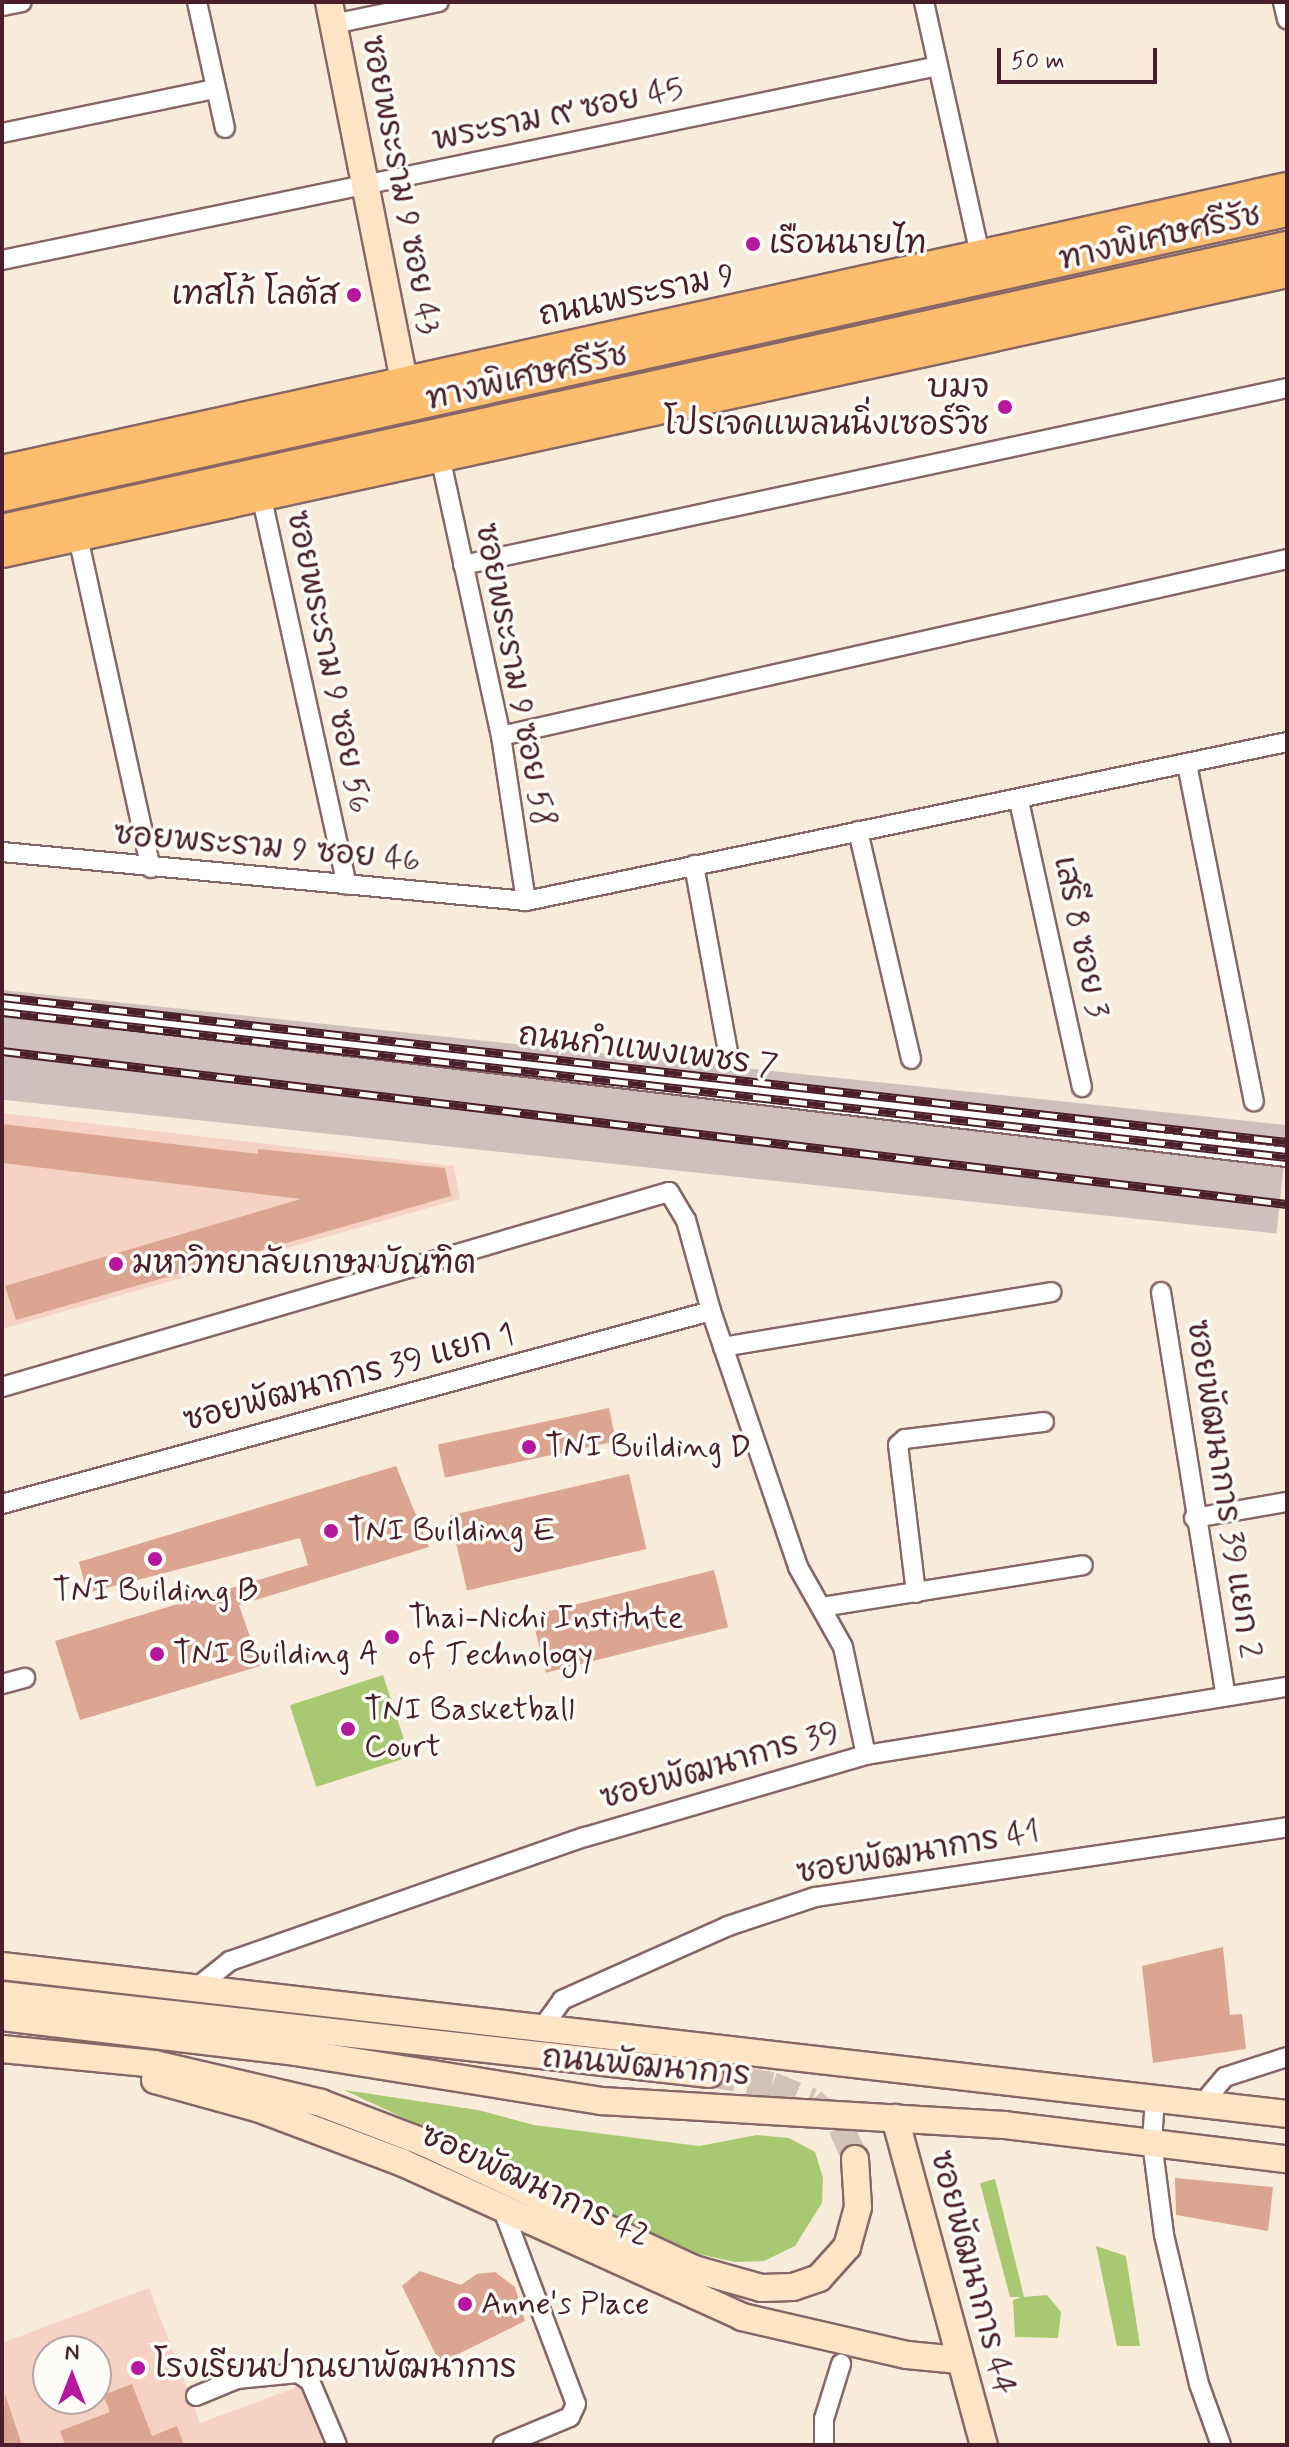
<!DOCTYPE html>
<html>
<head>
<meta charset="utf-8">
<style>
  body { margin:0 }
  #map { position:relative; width:1289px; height:2447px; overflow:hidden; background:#f8ebd9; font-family:Mynerve,"Playpen Sans Thai",sans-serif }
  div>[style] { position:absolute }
  .built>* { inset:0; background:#f6d2c4 }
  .industrial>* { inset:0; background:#d1bfbe; transform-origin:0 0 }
  .green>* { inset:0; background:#a8c972; transform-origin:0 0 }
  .building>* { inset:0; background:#dca592; transform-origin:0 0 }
  .secondary-tunnel>* { height:26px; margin-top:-13px; transform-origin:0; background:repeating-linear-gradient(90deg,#d5c2b6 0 26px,transparent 0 39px) }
  .roads { filter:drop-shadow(2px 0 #876668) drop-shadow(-2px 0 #876668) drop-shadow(0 2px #876668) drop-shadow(0 -2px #876668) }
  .street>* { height:18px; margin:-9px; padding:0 9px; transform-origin:9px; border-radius:9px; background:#fff }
  .secondary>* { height:26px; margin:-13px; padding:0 13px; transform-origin:13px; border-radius:13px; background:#fee5c5 }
  .primary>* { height:28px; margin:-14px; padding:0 14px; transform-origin:14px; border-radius:14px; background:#fcbd6f }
  .highway>* { height:34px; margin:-17px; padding:0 17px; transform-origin:17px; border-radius:17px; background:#fcbd6f }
  .rail>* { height:9px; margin-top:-4.5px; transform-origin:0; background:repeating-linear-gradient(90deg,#fdfcf7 0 18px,#4a1f2b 0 36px); box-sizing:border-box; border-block:2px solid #4a1f2b }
  .dots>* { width:22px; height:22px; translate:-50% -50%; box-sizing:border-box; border:4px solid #fdfcf7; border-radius:50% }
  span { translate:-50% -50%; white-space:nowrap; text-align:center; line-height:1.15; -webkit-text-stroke:7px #fdfcf7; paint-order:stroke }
  .street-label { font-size:32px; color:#4a1f2b }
  .poi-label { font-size:32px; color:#4a1f2b }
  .left { translate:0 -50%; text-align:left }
  .right { translate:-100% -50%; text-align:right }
  .frame { position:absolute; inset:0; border:4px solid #4a1f2b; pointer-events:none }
  .north { position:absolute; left:32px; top:2335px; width:80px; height:80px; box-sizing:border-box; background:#fdfcf7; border:2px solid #b5a4a5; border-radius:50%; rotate:0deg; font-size:22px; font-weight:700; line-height:32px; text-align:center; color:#4a1f2b }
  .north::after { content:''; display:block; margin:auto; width:28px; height:36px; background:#b5179e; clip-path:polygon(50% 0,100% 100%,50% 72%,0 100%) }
  .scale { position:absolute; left:997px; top:48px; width:160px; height:36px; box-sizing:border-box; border:4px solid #4a1f2b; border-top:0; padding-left:10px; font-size:24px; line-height:28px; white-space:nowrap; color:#4a1f2b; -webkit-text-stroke:6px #fdfcf7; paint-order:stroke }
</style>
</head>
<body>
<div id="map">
  <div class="built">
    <div style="clip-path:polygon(2px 1113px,454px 1166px,460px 1199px,2px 1329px)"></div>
    <div style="clip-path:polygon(evenodd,149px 2288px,200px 2423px,303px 2385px,326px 2445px,2px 2445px,2px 2343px,149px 2288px,48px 2351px,96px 2351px,96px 2399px,48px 2399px,48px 2351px)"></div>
  </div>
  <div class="industrial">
    <div style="left:2px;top:990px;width:1293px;height:109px;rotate:6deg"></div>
  </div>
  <div class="green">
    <div style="left:383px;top:1675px;width:86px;height:98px;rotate:72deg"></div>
    <div style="clip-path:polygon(344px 2090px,478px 2110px,534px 2125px,699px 2146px,757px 2135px,789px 2138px,815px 2152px,823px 2178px,822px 2203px,795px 2246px,764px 2261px,735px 2262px,690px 2252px)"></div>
    <div style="clip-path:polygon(995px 2179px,1024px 2297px,1047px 2295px,1061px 2312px,1058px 2338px,1015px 2337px,1013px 2300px,1021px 2297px,1010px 2297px,980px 2183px)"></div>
    <div style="clip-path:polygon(1096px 2246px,1126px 2256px,1140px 2346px,1117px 2346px)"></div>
  </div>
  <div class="building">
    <div style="clip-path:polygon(2px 1124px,258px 1154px,258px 1149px,445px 1168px,451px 1196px,16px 1320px,5px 1286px,301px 1199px,2px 1163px)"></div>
    <div style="left:609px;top:1408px;width:34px;height:175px;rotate:78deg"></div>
    <div style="clip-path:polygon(396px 1466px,429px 1547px,239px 1605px,260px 1666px,80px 1720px,55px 1641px,308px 1565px,300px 1538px,87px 1593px,79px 1562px)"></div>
    <div style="left:629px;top:1474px;width:77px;height:184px;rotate:77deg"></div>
    <div style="left:714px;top:1570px;width:59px;height:188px;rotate:76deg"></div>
    <div style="clip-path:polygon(1223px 1947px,1230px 2015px,1242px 2014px,1246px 2049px,1153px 2063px,1142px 1966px)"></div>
    <div style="clip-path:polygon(1175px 2178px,1273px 2187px,1268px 2231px,1176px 2215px)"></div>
    <div style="clip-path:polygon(420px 2271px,461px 2285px,477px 2274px,495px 2272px,515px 2287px,525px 2321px,440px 2363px,402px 2286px)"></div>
    <div style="clip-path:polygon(132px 2384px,152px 2436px,177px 2426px,184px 2445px,65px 2445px,60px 2431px,110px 2412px,103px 2395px)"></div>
    <div style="clip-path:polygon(5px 2394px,22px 2445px,2px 2445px)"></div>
  </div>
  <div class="secondary-tunnel">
    <div style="left:710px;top:2074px;width:63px;rotate:10.1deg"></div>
    <div style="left:772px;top:2085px;width:43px;rotate:21.8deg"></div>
    <div style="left:812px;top:2101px;width:39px;rotate:42deg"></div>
    <div style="left:841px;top:2127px;width:35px;rotate:66deg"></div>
  </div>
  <div class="roads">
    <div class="street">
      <div style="left:197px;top:2px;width:129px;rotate:77.5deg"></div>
      <div style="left:924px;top:2px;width:259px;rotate:77.5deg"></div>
      <div style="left:1283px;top:2px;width:18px;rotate:77deg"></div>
      <div style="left:2px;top:6px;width:20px;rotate:-11deg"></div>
      <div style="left:333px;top:24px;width:108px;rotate:-11.7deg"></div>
      <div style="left:2px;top:133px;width:217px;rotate:-11.7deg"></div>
      <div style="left:2px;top:260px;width:956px;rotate:-11.71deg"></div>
      <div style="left:441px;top:461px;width:281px;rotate:77.7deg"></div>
      <div style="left:501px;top:736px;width:167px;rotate:81.4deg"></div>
      <div style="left:262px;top:499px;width:395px;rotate:77.6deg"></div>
      <div style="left:78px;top:537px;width:339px;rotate:77.6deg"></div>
      <div style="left:463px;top:565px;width:843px;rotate:-12.12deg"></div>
      <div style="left:501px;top:736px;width:806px;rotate:-12.69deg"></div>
      <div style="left:1187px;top:764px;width:344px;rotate:78.8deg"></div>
      <div style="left:1019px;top:801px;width:293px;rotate:77.6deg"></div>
      <div style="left:858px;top:831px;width:234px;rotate:76.9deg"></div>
      <div style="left:2px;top:852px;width:526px;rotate:5.34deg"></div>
      <div style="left:526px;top:901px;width:777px;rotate:-11.8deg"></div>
      <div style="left:694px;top:865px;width:195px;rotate:79.7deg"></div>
      <div style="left:2px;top:1005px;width:1294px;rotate:6.75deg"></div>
      <div style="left:1161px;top:1292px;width:409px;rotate:80.9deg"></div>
      <div style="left:723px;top:1347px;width:333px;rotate:-9.5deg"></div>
      <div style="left:2px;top:1387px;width:695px;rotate:-16.3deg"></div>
      <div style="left:669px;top:1192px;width:33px;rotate:59deg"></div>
      <div style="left:686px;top:1220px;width:94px;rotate:74.6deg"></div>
      <div style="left:711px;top:1311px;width:270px;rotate:71.2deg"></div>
      <div style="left:798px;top:1567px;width:92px;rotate:60.6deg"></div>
      <div style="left:843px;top:1647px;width:110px;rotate:78deg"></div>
      <div style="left:2px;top:1504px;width:735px;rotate:-15.23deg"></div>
      <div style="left:1194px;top:1518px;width:94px;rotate:-9.8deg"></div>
      <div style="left:916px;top:1593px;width:149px;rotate:-96.9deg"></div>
      <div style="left:898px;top:1445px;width:9px;rotate:-41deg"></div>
      <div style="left:905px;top:1439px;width:140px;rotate:-7deg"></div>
      <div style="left:822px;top:1607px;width:264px;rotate:-9.1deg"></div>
      <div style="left:2px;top:1684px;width:24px;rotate:-15deg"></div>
      <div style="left:195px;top:1989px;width:45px;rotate:-38.7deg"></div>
      <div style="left:230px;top:1961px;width:376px;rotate:-19.3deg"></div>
      <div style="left:585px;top:1837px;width:293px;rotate:-16.3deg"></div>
      <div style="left:866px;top:1755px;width:426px;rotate:-9.2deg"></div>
      <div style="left:542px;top:2028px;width:34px;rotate:-54deg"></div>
      <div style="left:562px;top:2000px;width:182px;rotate:-24deg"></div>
      <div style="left:728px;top:1926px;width:92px;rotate:-18.4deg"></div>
      <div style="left:815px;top:1897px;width:477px;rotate:-8.4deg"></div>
      <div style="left:1155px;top:2098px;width:44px;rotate:93.9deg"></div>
      <div style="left:1152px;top:2142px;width:94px;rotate:82.6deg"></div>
      <div style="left:1164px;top:2235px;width:153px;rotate:76.8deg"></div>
      <div style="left:1199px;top:2384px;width:65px;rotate:70.2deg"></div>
      <div style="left:1203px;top:2103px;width:34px;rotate:-50deg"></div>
      <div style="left:1225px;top:2077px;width:65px;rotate:-17.9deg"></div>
      <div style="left:503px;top:2210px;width:207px;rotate:69.4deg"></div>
      <div style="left:576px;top:2404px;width:14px;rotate:115deg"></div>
      <div style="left:570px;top:2417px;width:73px;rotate:157.3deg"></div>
      <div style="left:196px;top:2396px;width:44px;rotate:-22.5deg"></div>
      <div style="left:237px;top:2379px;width:61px;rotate:-5.6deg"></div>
      <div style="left:298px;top:2373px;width:14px;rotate:34deg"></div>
      <div style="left:310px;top:2381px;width:69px;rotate:67.1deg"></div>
      <div style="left:824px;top:2445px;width:26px;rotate:-90deg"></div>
      <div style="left:824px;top:2419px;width:58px;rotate:-72.8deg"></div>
    </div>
    <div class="secondary">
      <div style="left:329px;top:2px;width:387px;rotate:78.8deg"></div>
      <div style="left:2px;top:1966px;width:1293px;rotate:6.57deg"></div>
      <div style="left:2px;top:1995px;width:712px;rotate:6.37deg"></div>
      <div style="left:2px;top:2017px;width:295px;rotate:6.8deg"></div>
      <div style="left:295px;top:2052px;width:311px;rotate:9.1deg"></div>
      <div style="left:602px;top:2101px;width:403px;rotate:3.4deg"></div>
      <div style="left:1004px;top:2125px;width:285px;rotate:6.9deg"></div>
      <div style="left:2px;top:2049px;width:153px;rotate:5.6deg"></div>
      <div style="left:154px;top:2064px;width:171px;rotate:13.1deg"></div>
      <div style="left:321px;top:2103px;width:111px;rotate:21deg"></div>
      <div style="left:425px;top:2143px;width:297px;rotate:25.1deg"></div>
      <div style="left:694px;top:2269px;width:70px;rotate:15.8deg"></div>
      <div style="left:761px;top:2288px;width:32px;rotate:-2deg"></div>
      <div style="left:793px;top:2287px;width:28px;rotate:-19deg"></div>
      <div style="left:819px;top:2278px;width:42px;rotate:-47.9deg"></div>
      <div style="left:847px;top:2247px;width:41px;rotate:-74.6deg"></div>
      <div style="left:858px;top:2207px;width:48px;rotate:-93.6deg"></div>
      <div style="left:155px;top:2080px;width:106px;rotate:15.4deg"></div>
      <div style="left:257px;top:2108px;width:154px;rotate:20.6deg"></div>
      <div style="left:401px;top:2162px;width:375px;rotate:24.4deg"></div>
      <div style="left:742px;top:2317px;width:169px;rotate:13deg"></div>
      <div style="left:907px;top:2355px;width:52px;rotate:5.5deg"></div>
      <div style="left:895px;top:2118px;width:339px;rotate:74.8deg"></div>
    </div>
    <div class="primary">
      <div style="left:2px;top:470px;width:1316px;rotate:-12.42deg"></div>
      <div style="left:2px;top:553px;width:1315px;rotate:-12.29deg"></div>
    </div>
    <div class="highway">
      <div style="left:2px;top:494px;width:1316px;rotate:-12.51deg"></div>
      <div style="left:2px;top:532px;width:1316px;rotate:-12.42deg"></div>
    </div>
  </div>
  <div class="rail">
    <div style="left:2px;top:997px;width:1293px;rotate:6.44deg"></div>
    <div style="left:2px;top:1012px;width:1293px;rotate:6.44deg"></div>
    <div style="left:2px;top:1051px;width:1294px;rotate:6.79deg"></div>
  </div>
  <div class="dots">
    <div style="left:753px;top:244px;background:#b5179e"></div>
    <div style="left:354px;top:295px;background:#b5179e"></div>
    <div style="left:1005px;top:407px;background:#b5179e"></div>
    <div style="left:116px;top:1264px;background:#b5179e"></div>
    <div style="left:529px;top:1447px;background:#b5179e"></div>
    <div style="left:331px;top:1531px;background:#b5179e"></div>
    <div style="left:155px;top:1559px;background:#b5179e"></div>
    <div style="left:392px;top:1637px;background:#b5179e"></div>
    <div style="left:157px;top:1654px;background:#b5179e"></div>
    <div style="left:348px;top:1729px;background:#b5179e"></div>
    <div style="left:465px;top:2304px;background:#b5179e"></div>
    <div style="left:138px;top:2368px;background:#b5179e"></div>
  </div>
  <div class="street-label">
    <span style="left:558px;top:115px;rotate:-12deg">พระราม ๙ ซอย 45</span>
    <span style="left:400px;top:185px;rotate:79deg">ซอยพระราม 9 ซอย 43</span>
    <span style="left:1160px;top:238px;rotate:-13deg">ทางพิเศษศรีรัช</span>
    <span style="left:637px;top:296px;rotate:-12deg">ถนนพระราม 9</span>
    <span style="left:527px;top:378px;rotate:-13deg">ทางพิเศษศรีรัช</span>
    <span style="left:328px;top:662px;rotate:78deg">ซอยพระราม 9 ซอย 56</span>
    <span style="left:514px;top:675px;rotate:79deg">ซอยพระราม 9 ซอย 58</span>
    <span style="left:267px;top:848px;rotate:5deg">ซอยพระราม 9 ซอย 46</span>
    <span style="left:1080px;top:937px;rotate:78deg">เสรี 8 ซอย 3</span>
    <span style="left:648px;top:1051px;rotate:7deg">ถนนกำแพงเพชร 7</span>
    <span style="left:349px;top:1378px;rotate:-15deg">ซอยพัฒนาการ 39 แยก 1</span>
    <span style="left:1223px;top:1489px;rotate:81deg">ซอยพัฒนาการ 39 แยก 2</span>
    <span style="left:720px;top:1766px;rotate:-16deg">ซอยพัฒนาการ 39</span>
    <span style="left:918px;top:1853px;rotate:-10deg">ซอยพัฒนาการ 41</span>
    <span style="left:646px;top:2067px;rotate:5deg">ถนนพัฒนาการ</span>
    <span style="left:535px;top:2186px;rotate:25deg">ซอยพัฒนาการ 42</span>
    <span style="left:972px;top:2273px;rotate:75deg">ซอยพัฒนาการ 44</span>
  </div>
  <div class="poi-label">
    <span class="left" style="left:769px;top:244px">เรือนนายไท</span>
    <span class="right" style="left:338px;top:295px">เทสโก้ โลตัส</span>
    <span class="right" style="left:989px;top:407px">บมจ<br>โปรเจคแพลนนิ่งเซอร์วิช</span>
    <span class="left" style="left:132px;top:1264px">มหาวิทยาลัยเกษมบัณฑิต</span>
    <span class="left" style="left:545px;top:1447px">TNI Building D</span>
    <span class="left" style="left:347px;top:1531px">TNI Building E</span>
    <span style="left:155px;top:1591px">TNI Building B</span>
    <span class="left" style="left:408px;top:1637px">Thai-Nichi Institute<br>of Technology</span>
    <span class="left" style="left:173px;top:1654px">TNI Building A</span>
    <span class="left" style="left:364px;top:1729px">TNI Basketball<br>Court</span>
    <span class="left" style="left:481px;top:2304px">Anne's Place</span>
    <span class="left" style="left:154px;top:2368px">โรงเรียนปาณยาพัฒนาการ</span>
  </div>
  <div class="frame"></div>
  <div class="north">N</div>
  <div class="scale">50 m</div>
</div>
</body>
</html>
